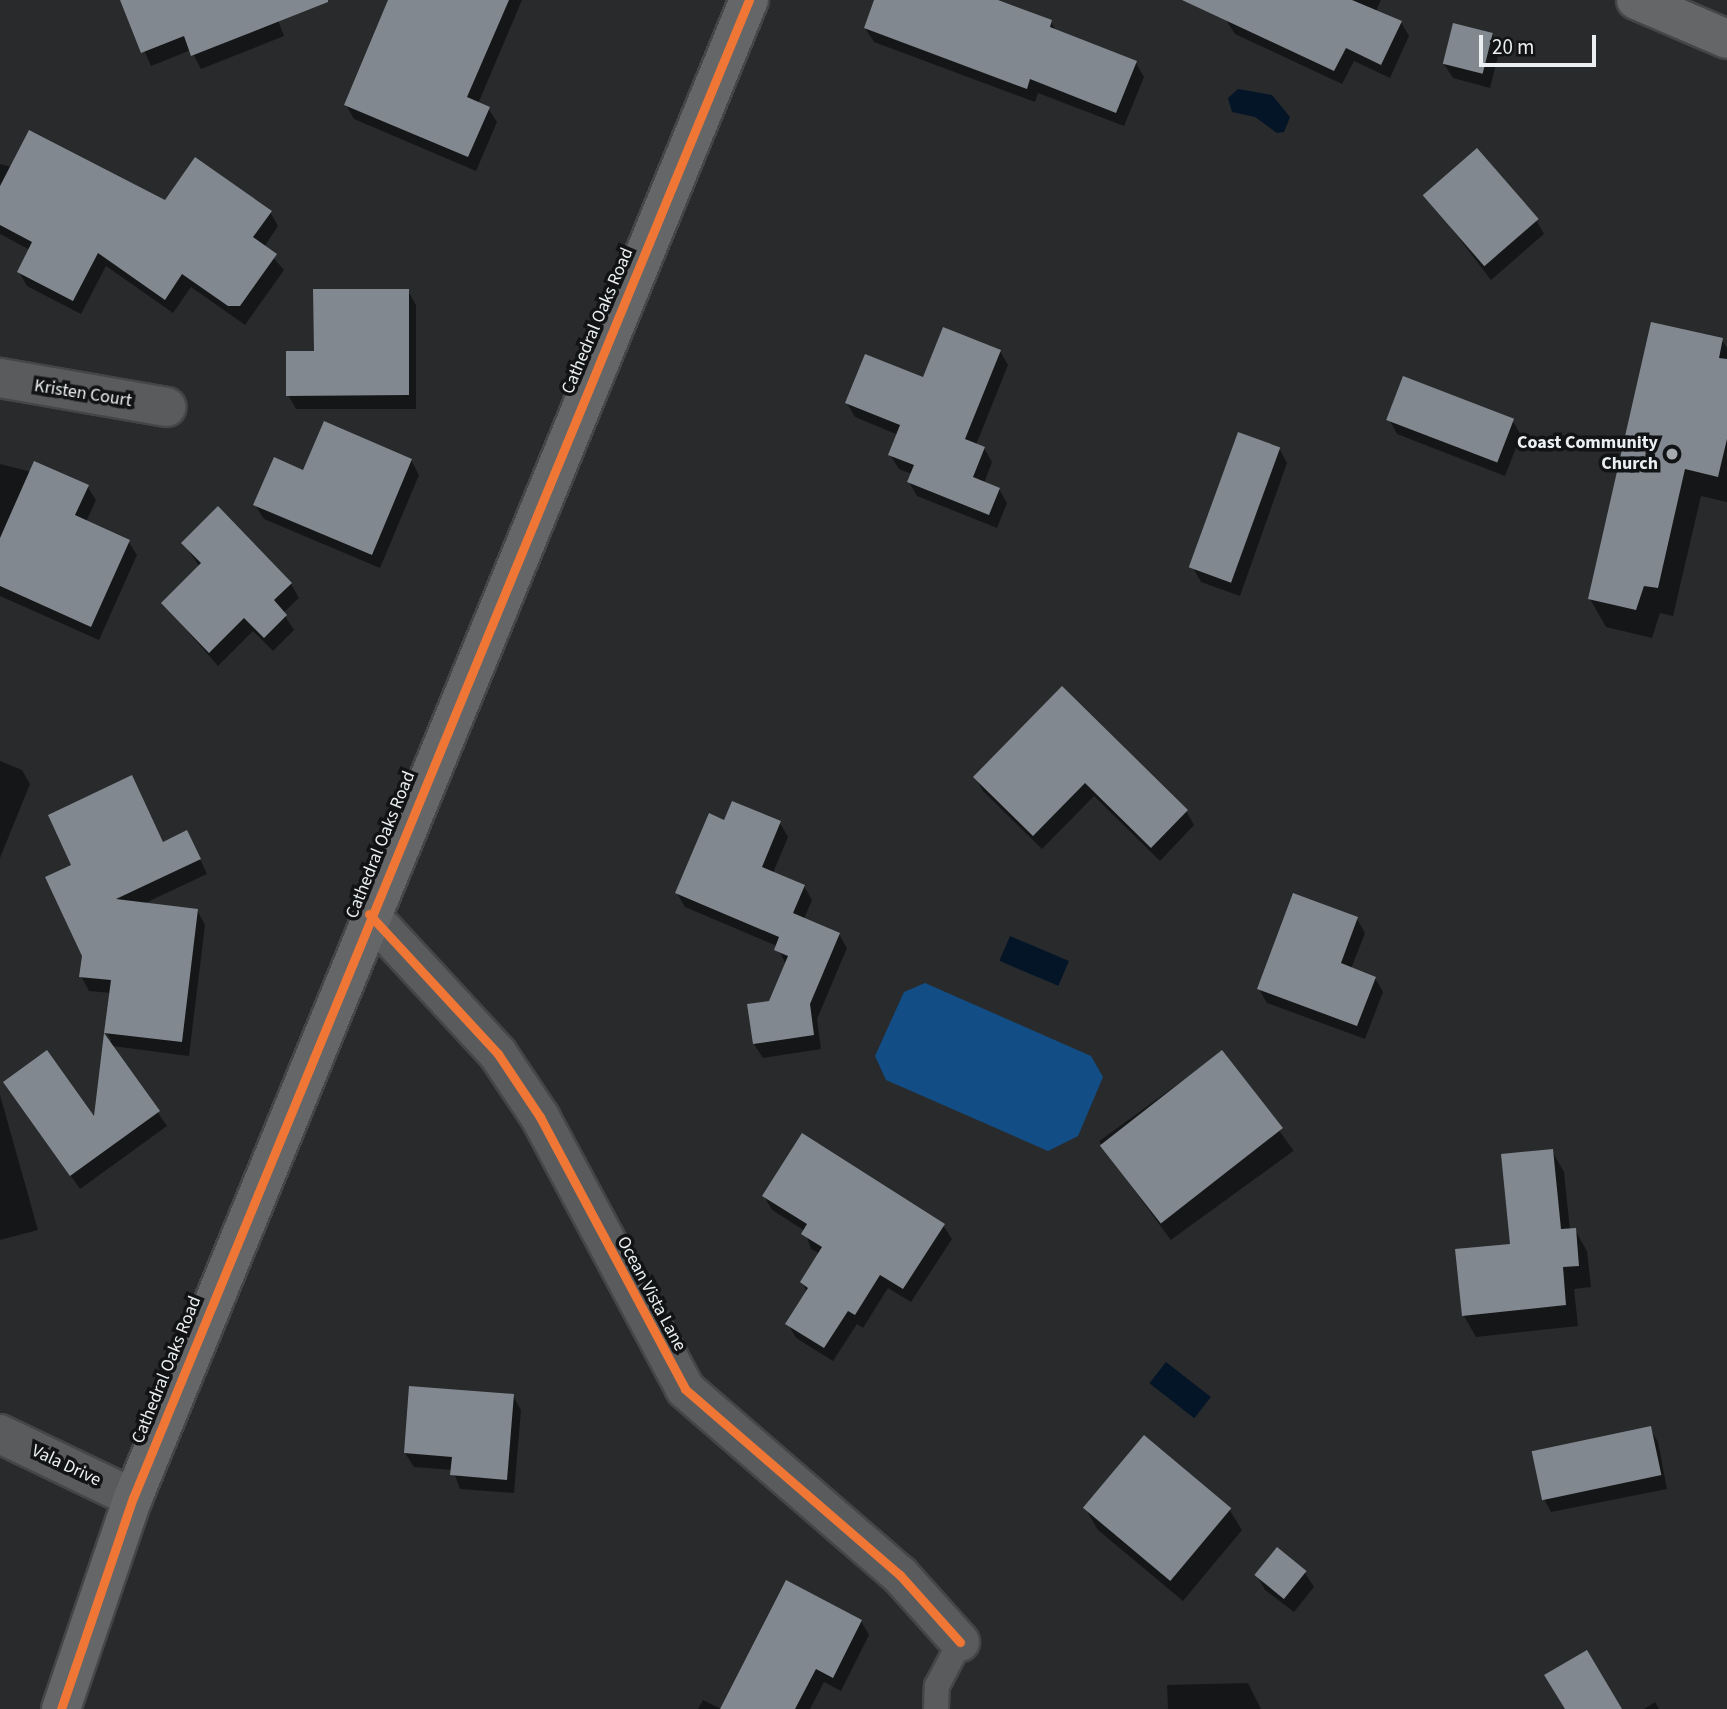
<!DOCTYPE html>
<html>
<head>
<meta charset="utf-8">
<style>
  body { margin:0 }
  #map { position:relative; width:1727px; height:1709px; overflow:hidden; background:#282a2c; font-family:"Source Sans 3",sans-serif }
  div>[style] { position:absolute }
  .green>* { inset:0; background:#124e85 }
  .water>* { inset:0; background:#051528; transform-origin:0 0 }
  .shadow>* { inset:0; background:#0007; transform-origin:0 0 }
  .building>* { inset:0; background:#82888f; transform-origin:0 0 }
  .roads { filter:drop-shadow(2px 0 #444647) drop-shadow(-2px 0 #444647) drop-shadow(0 2px #444647) drop-shadow(0 -2px #444647) }
  .lane>* { height:24px; margin:-12px; padding:0 12px; transform-origin:12px; border-radius:12px; background:#5a5b5c }
  .street>* { height:38px; margin:-19px; padding:0 19px; transform-origin:19px; border-radius:19px; background:#5a5b5c }
  .secondary>* { height:38px; margin:-19px; padding:0 19px; transform-origin:19px; border-radius:19px; background:#656668 }
  .cycleway>* { height:9px; margin:-4.5px; padding:0 4.5px; transform-origin:4.5px; border-radius:4.5px; background:#f07635 }
  .dots>* { width:19px; height:19px; translate:-50% -50%; box-sizing:border-box; border:4px solid #111314; border-radius:50% }
  span { translate:-50% -50%; white-space:nowrap; text-align:center; line-height:1.15; -webkit-text-stroke:7px #111314; paint-order:stroke }
  .street-label { font-size:18px; color:#eceff1 }
  .poi-label { font-size:18px; color:#eceff1; font-weight:700 }
  .right { translate:-100% -50%; text-align:right }
  .scale { position:absolute; left:1479px; top:35px; width:117px; height:32px; box-sizing:border-box; border:4px solid #eceff1; border-top:0; padding-left:9px; font-size:21px; line-height:24px; white-space:nowrap; color:#eceff1; -webkit-text-stroke:5px #111314; paint-order:stroke }
</style>
</head>
<body>
<div id="map">
  <div class="green">
    <div style="clip-path:polygon(925px 983px,1091px 1056px,1103px 1077px,1078px 1136px,1048px 1151px,886px 1080px,875px 1056px,904px 992px)"></div>
  </div>
  <div class="water">
    <div style="clip-path:polygon(1238px 89px,1272px 95px,1290px 117px,1284px 132px,1277px 133px,1255px 117px,1232px 112px,1228px 98px)"></div>
    <div style="left:1010px;top:936px;width:64px;height:27px;rotate:23deg"></div>
    <div style="left:1166px;top:1362px;width:57px;height:27px;rotate:38deg"></div>
  </div>
  <div class="shadow">
    <div style="clip-path:polygon(122px 0,270px 0,284px 36px,201px 69px,191px 50px,151px 66px)"></div>
    <div style="clip-path:polygon(418px 0,522px 0,478px 104px,488px 108px,497px 122px,476px 171px,354px 119px,346px 105px)"></div>
    <div style="clip-path:polygon(876px 0,993px 0,1051px 22px,1057px 32px,1136px 63px,1144px 77px,1124px 126px,1038px 93px,1035px 102px,874px 42px,865px 28px)"></div>
    <div style="clip-path:polygon(1236px 0,1381px 0,1376px 11px,1401px 22px,1409px 36px,1390px 78px,1354px 61px,1342px 84px,1235px 34px,1226px 20px)"></div>
    <div style="clip-path:polygon(1492px 34px,1500px 48px,1490px 88px,1453px 78px,1444px 64px)"></div>
    <div style="clip-path:polygon(0 164px,165px 203px,270px 212px,278px 226px,264px 247px,284px 270px,245px 325px,191px 287px,173px 313px,106px 266px,81px 314px,27px 286px,19px 272px,30px 250px,0 234px)"></div>
    <div style="clip-path:polygon(1426px 195px,1536px 220px,1544px 234px,1491px 280px)"></div>
    <div style="clip-path:polygon(408px 291px,416px 305px,416px 409px,296px 409px,288px 395px,316px 353px)"></div>
    <div style="clip-path:polygon(1722px 340px,1727px 348px,1727px 502px,1701px 496px,1673px 616px,1660px 613px,1652px 638px,1606px 627px,1590px 599px)"></div>
    <div style="clip-path:polygon(1000px 351px,1008px 365px,976px 445px,984px 448px,992px 462px,984px 483px,999px 489px,1007px 503px,997px 528px,917px 496px,909px 482px,912px 474px,899px 469px,890px 455px,898px 435px,855px 417px,847px 403px)"></div>
    <div style="clip-path:polygon(1389px 419px,1512px 420px,1521px 435px,1505px 476px,1397px 434px)"></div>
    <div style="clip-path:polygon(1279px 448px,1287px 463px,1240px 596px,1201px 582px,1193px 568px)"></div>
    <div style="clip-path:polygon(411px 460px,419px 475px,380px 568px,264px 519px,255px 505px,304px 472px)"></div>
    <div style="clip-path:polygon(0 464px,87px 486px,96px 500px,86px 522px,128px 541px,137px 555px,99px 640px,0 596px)"></div>
    <div style="clip-path:polygon(183px 543px,291px 584px,299px 598px,283px 613px,294px 630px,273px 651px,253px 631px,218px 666px,163px 603px,200px 567px)"></div>
    <div style="clip-path:polygon(1062px 689px,1186px 811px,1194px 825px,1160px 861px,1094px 796px,1042px 849px,983px 791px,975px 777px)"></div>
    <div style="clip-path:polygon(0 761px,22px 770px,30px 784px,0 858px)"></div>
    <div style="clip-path:polygon(725px 822px,780px 823px,788px 837px,773px 873px,804px 886px,812px 900px,804px 919px,839px 934px,847px 948px,817px 1019px,821px 1049px,763px 1058px,754px 1044px,749px 1005px,770px 1003px,786px 965px,777px 946px,685px 907px,677px 893px)"></div>
    <div style="clip-path:polygon(163px 843px,194px 846px,207px 874px,143px 904px,197px 910px,205px 925px,189px 1056px,112px 1046px,167px 1126px,80px 1189px,5px 1083px,95px 1120px,111px 1040px,106px 1032px,111px 993px,89px 991px,81px 976px,84px 955px,47px 878px)"></div>
    <div style="clip-path:polygon(1357px 919px,1365px 933px,1351px 969px,1375px 978px,1383px 992px,1365px 1039px,1267px 1003px,1259px 989px)"></div>
    <div style="left:1222px;top:1052px;width:122px;height:152px;rotate:54deg"></div>
    <div style="clip-path:polygon(0 1095px,38px 1230px,0 1240px)"></div>
    <div style="clip-path:polygon(1552px 1151px,1564px 1172px,1570px 1230px,1575px 1230px,1587px 1251px,1591px 1287px,1574px 1289px,1578px 1326px,1476px 1337px,1464px 1316px,1512px 1245px)"></div>
    <div style="clip-path:polygon(764px 1196px,943px 1225px,952px 1239px,911px 1302px,888px 1288px,863px 1328px,857px 1324px,833px 1361px,796px 1338px,788px 1324px,807px 1292px,802px 1282px,820px 1254px,811px 1249px,805px 1231px,772px 1210px)"></div>
    <div style="clip-path:polygon(513px 1396px,521px 1410px,514px 1493px,460px 1489px,453px 1470px,414px 1467px,405px 1453px)"></div>
    <div style="clip-path:polygon(1650px 1428px,1658px 1442px,1667px 1489px,1551px 1512px,1543px 1497px)"></div>
    <div style="clip-path:polygon(1085px 1508px,1229px 1509px,1242px 1530px,1183px 1601px,1098px 1530px)"></div>
    <div style="clip-path:polygon(1305px 1573px,1314px 1587px,1294px 1612px,1265px 1590px,1257px 1576px)"></div>
    <div style="clip-path:polygon(861px 1621px,869px 1635px,841px 1691px,824px 1682px,810px 1709px,722px 1709px)"></div>
    <div style="clip-path:polygon(1248px 1683px,1261px 1709px,1168px 1709px,1167px 1685px)"></div>
    <div style="clip-path:polygon(703px 1700px,721px 1709px,698px 1709px)"></div>
    <div style="clip-path:polygon(1655px 1702px,1659px 1709px,1644px 1709px)"></div>
  </div>
  <div class="building">
    <div style="clip-path:polygon(120px 0,328px 0,328px 2px,191px 56px,184px 36px,141px 53px)"></div>
    <div style="clip-path:polygon(388px 0,509px 0,467px 97px,490px 107px,468px 157px,344px 105px)"></div>
    <div style="clip-path:polygon(874px 0,998px 0,1052px 20px,1050px 27px,1137px 61px,1116px 113px,1030px 79px,1027px 89px,864px 28px)"></div>
    <div style="clip-path:polygon(1182px 0,1352px 0,1402px 21px,1381px 65px,1346px 48px,1334px 71px)"></div>
    <div style="left:1453px;top:23px;width:41px;height:42px;rotate:14deg"></div>
    <div style="clip-path:polygon(29px 130px,165px 200px,195px 157px,272px 211px,253px 237px,277px 254px,240px 306px,228px 306px,182px 274px,165px 300px,98px 253px,73px 301px,17px 272px,32px 242px,0 225px,0 186px)"></div>
    <div style="left:1477px;top:148px;width:94px;height:72px;rotate:49deg"></div>
    <div style="clip-path:polygon(313px 289px,409px 289px,409px 395px,286px 396px,286px 351px,314px 351px)"></div>
    <div style="clip-path:polygon(1651px 322px,1723px 338px,1719px 358px,1727px 359px,1727px 439px,1718px 477px,1685px 469px,1658px 588px,1644px 586px,1636px 610px,1588px 599px)"></div>
    <div style="clip-path:polygon(943px 327px,1001px 350px,965px 439px,985px 447px,973px 477px,1000px 488px,989px 515px,907px 482px,914px 465px,888px 455px,900px 425px,845px 403px,865px 354px,923px 377px)"></div>
    <div style="left:1403px;top:376px;width:119px;height:47px;rotate:21deg"></div>
    <div style="clip-path:polygon(324px 421px,412px 459px,372px 555px,253px 505px,274px 457px,303px 470px)"></div>
    <div style="left:1238px;top:432px;width:45px;height:144px;rotate:20deg"></div>
    <div style="clip-path:polygon(34px 461px,89px 485px,75px 515px,130px 540px,91px 627px,0 586px,0 538px)"></div>
    <div style="clip-path:polygon(218px 506px,292px 583px,274px 600px,287px 615px,264px 638px,244px 618px,209px 653px,161px 603px,201px 563px,181px 543px)"></div>
    <div style="clip-path:polygon(1062px 686px,1188px 810px,1151px 848px,1085px 783px,1033px 836px,973px 777px)"></div>
    <div style="clip-path:polygon(132px 775px,163px 842px,187px 830px,201px 859px,116px 899px,198px 909px,182px 1042px,104px 1033px,111px 980px,79px 977px,82px 956px,45px 877px,71px 865px,48px 815px)"></div>
    <div style="clip-path:polygon(732px 801px,781px 821px,762px 867px,805px 885px,793px 913px,840px 933px,810px 1004px,814px 1035px,753px 1044px,747px 1004px,769px 1001px,788px 956px,774px 950px,779px 937px,675px 893px,709px 813px,724px 820px)"></div>
    <div style="clip-path:polygon(1293px 893px,1358px 917px,1341px 963px,1376px 977px,1357px 1026px,1257px 989px)"></div>
    <div style="clip-path:polygon(104px 1033px,160px 1111px,70px 1176px,3px 1082px,47px 1050px,94px 1116px)"></div>
    <div style="left:1222px;top:1050px;width:99px;height:155px;rotate:52deg"></div>
    <div style="clip-path:polygon(802px 1133px,945px 1224px,903px 1289px,880px 1275px,855px 1315px,848px 1311px,824px 1348px,785px 1324px,808px 1288px,800px 1282px,822px 1247px,801px 1234px,807px 1224px,762px 1196px)"></div>
    <div style="clip-path:polygon(1553px 1149px,1561px 1229px,1576px 1228px,1579px 1266px,1563px 1267px,1566px 1305px,1462px 1316px,1455px 1249px,1510px 1244px,1501px 1154px)"></div>
    <div style="clip-path:polygon(409px 1386px,514px 1394px,507px 1480px,450px 1475px,452px 1457px,404px 1453px)"></div>
    <div style="left:1651px;top:1426px;width:50px;height:122px;rotate:78deg"></div>
    <div style="left:1144px;top:1435px;width:114px;height:95px;rotate:40deg"></div>
    <div style="left:1277px;top:1547px;width:38px;height:36px;rotate:39deg"></div>
    <div style="clip-path:polygon(786px 1580px,862px 1620px,833px 1678px,816px 1669px,795px 1709px,720px 1709px)"></div>
    <div style="clip-path:polygon(1587px 1650px,1622px 1709px,1565px 1709px,1544px 1675px)"></div>
  </div>
  <div class="roads">
    <div class="lane">
      <div style="left:936px;top:1709px;width:23px;rotate:-88deg"></div>
      <div style="left:937px;top:1686px;width:50px;rotate:-62.4deg"></div>
    </div>
    <div class="street">
      <div style="left:0;top:378px;width:169px;rotate:9.9deg"></div>
      <div style="left:369px;top:914px;width:190px;rotate:47.3deg"></div>
      <div style="left:498px;top:1054px;width:76px;rotate:56.3deg"></div>
      <div style="left:540px;top:1117px;width:308px;rotate:61.9deg"></div>
      <div style="left:685px;top:1389px;width:284px;rotate:40.9deg"></div>
      <div style="left:900px;top:1575px;width:90px;rotate:48.2deg"></div>
      <div style="left:0;top:1434px;width:148px;rotate:25.7deg"></div>
    </div>
    <div class="secondary">
      <div style="left:1636px;top:0;width:99px;rotate:23.2deg"></div>
      <div style="left:61px;top:1709px;width:223px;rotate:-71.2deg"></div>
      <div style="left:133px;top:1498px;width:1620px;rotate:-67.65deg"></div>
    </div>
  </div>
  <div class="cycleway">
    <div style="left:369px;top:914px;width:190px;rotate:47.3deg"></div>
    <div style="left:498px;top:1054px;width:76px;rotate:56.3deg"></div>
    <div style="left:540px;top:1117px;width:308px;rotate:61.9deg"></div>
    <div style="left:685px;top:1389px;width:284px;rotate:40.9deg"></div>
    <div style="left:900px;top:1575px;width:90px;rotate:48.2deg"></div>
    <div style="left:61px;top:1709px;width:223px;rotate:-71.2deg"></div>
    <div style="left:133px;top:1498px;width:1620px;rotate:-67.65deg"></div>
  </div>
  <div class="dots">
    <div style="left:1672px;top:454px;background:#a7aaac"></div>
  </div>
  <div class="street-label">
    <span style="left:598px;top:321px;rotate:-67deg">Cathedral Oaks Road</span>
    <span style="left:83px;top:394px;rotate:9deg">Kristen Court</span>
    <span style="left:381px;top:845px;rotate:-68deg">Cathedral Oaks Road</span>
    <span style="left:651px;top:1294px;rotate:62deg">Ocean Vista Lane</span>
    <span style="left:167px;top:1370px;rotate:-68deg">Cathedral Oaks Road</span>
    <span style="left:66px;top:1466px;rotate:25deg">Vala Drive</span>
  </div>
  <div class="poi-label">
    <span class="right" style="left:1658px;top:454px">Coast Community<br>Church</span>
  </div>
  <div class="scale">20 m</div>
</div>
</body>
</html>
